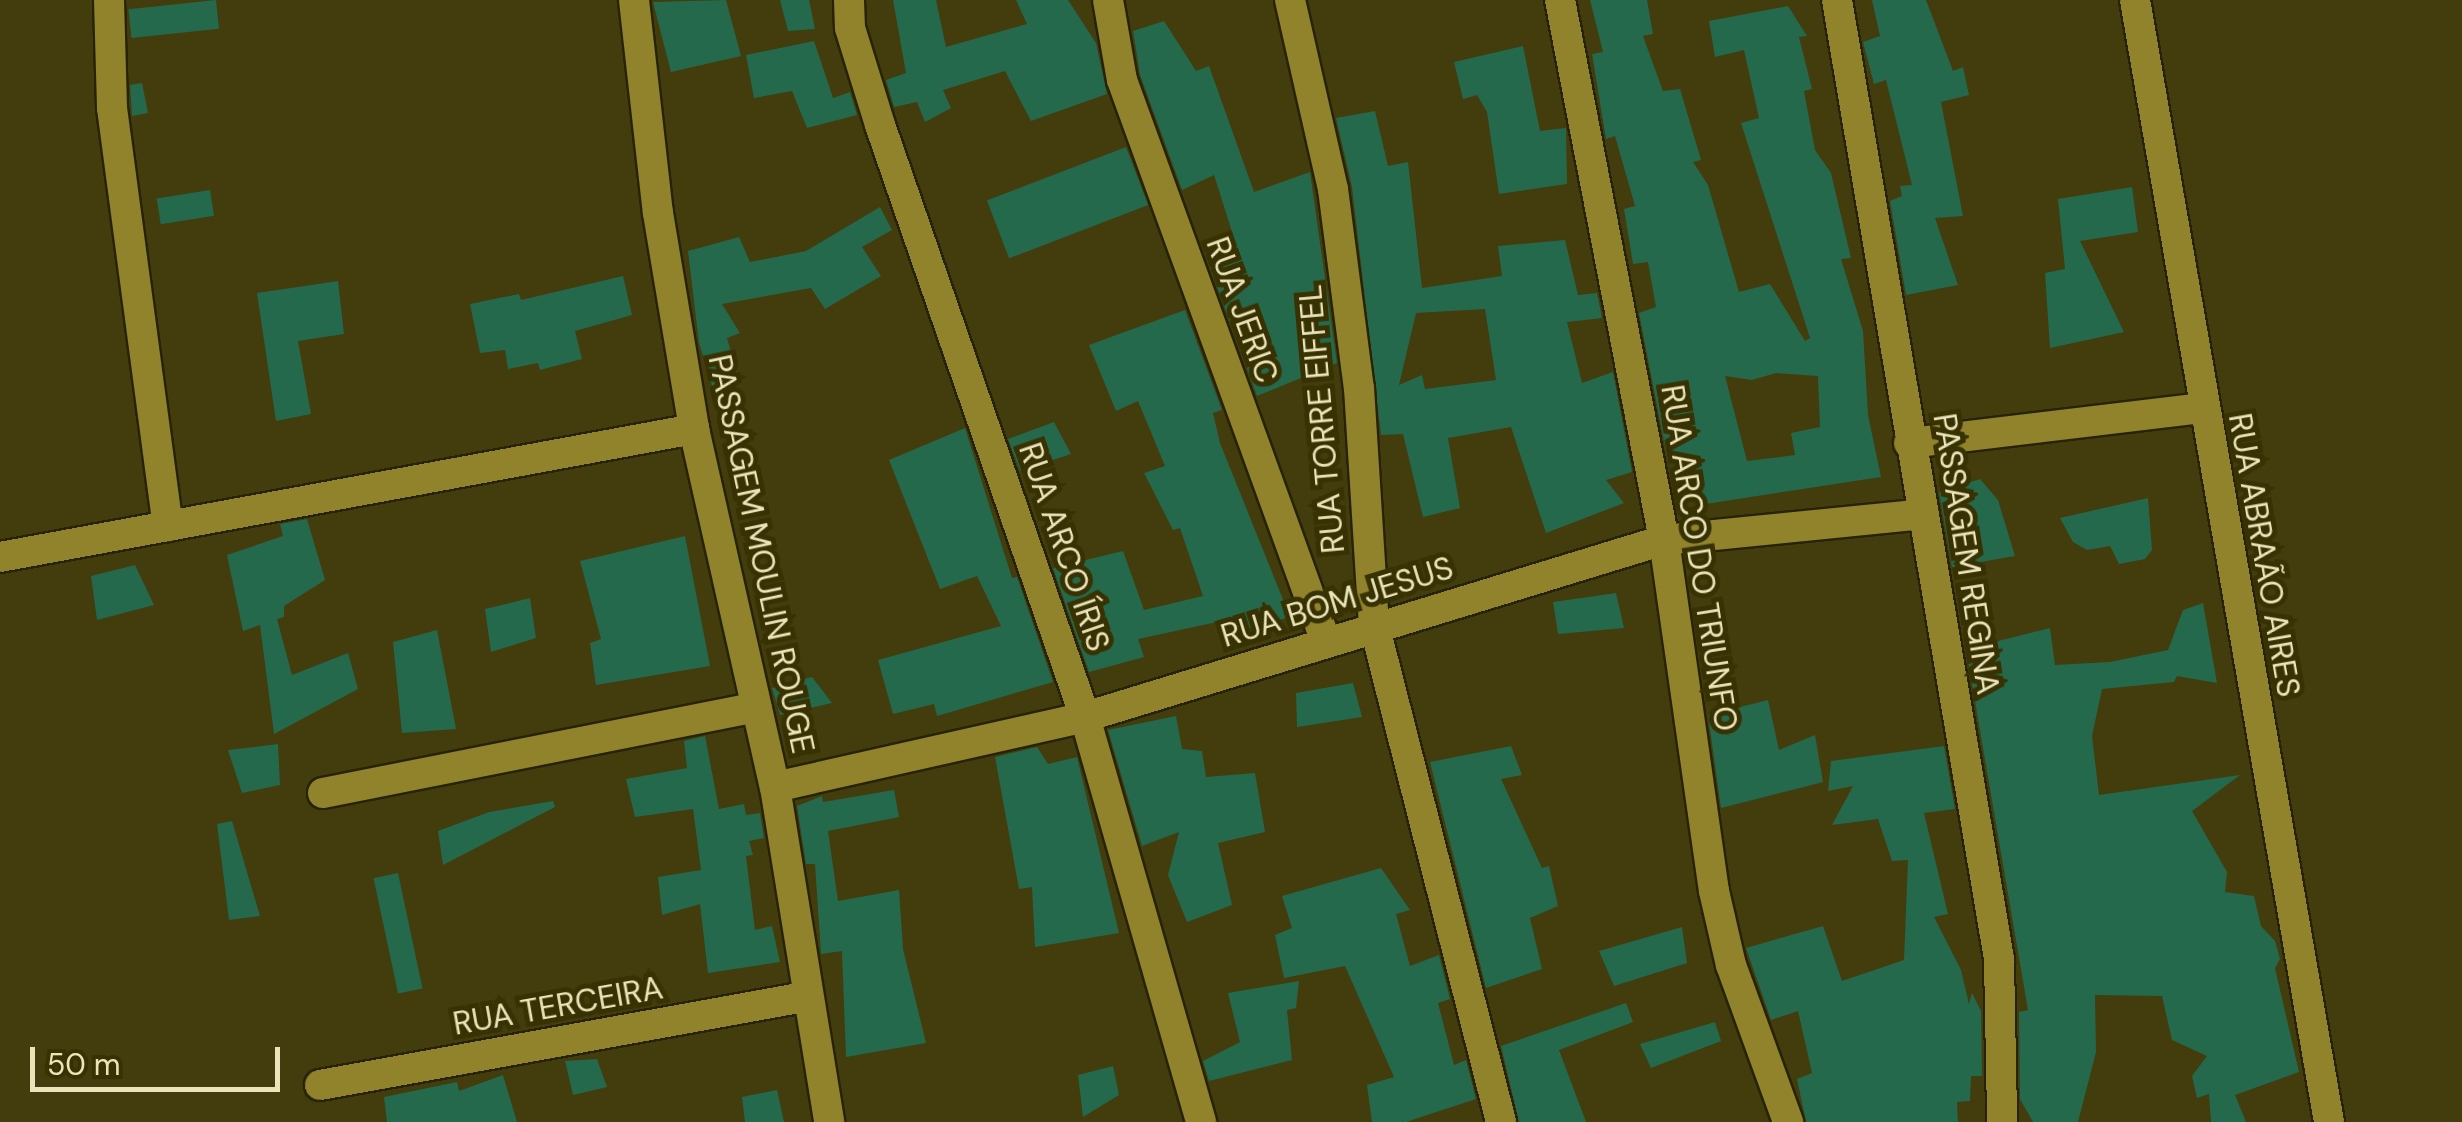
<!DOCTYPE html>
<html>
<head>
<meta charset="utf-8">
<style>
  body { margin:0 }
  #map { position:relative; width:2462px; height:1122px; overflow:hidden; background:#433c0d; font-family:"DM Sans",sans-serif }
  div>[style] { position:absolute }
  .building>* { inset:0; background:#24694b; transform-origin:0 0 }
  .roads { filter:drop-shadow(2px 0 #272307) drop-shadow(-2px 0 #272307) drop-shadow(0 2px #272307) drop-shadow(0 -2px #272307) }
  .minor>* { height:30px; margin:-15px; padding:0 15px; transform-origin:15px; border-radius:15px; background:#90832c }
  span { translate:-50% -50%; white-space:nowrap; text-align:center; line-height:1.15; -webkit-text-stroke:10px #383101; paint-order:stroke }
  .street-label { font-size:32px; color:#eae4bb }
  .scale { position:absolute; left:30px; top:1047px; width:250px; height:45px; box-sizing:border-box; border:5px solid #eae4bb; border-top:0; padding-left:12px; font-size:30px; line-height:35px; white-space:nowrap; color:#eae4bb; -webkit-text-stroke:8px #383101; paint-order:stroke }
</style>
</head>
<body>
<div id="map">
  <div class="building">
    <div style="left:216px;top:0;width:29px;height:88px;rotate:84deg"></div>
    <div style="clip-path:polygon(726px 0,741px 56px,671px 72px,653px 2px)"></div>
    <div style="clip-path:polygon(780px 0,809px 0,815px 29px,788px 31px)"></div>
    <div style="clip-path:polygon(893px 0,936px 0,946px 47px,1027px 24px,1016px 0,1068px 0,1096px 43px,1107px 94px,1031px 121px,1005px 71px,943px 90px,951px 108px,925px 122px,917px 102px,894px 107px,886px 80px,906px 73px)"></div>
    <div style="clip-path:polygon(evenodd,1590px 0,1647px 0,1653px 34px,1643px 36px,1663px 91px,1680px 89px,1701px 160px,1693px 162px,1708px 185px,1739px 292px,1770px 284px,1805px 341px,1810px 338px,1741px 123px,1759px 118px,1744px 50px,1715px 57px,1709px 21px,1788px 6px,1807px 36px,1799px 37px,1812px 89px,1804px 91px,1815px 150px,1831px 173px,1851px 258px,1841px 259px,1863px 331px,1868px 415px,1881px 477px,1699px 505px,1696px 467px,1676px 470px,1674px 460px,1668px 462px,1639px 313px,1656px 307px,1648px 262px,1633px 264px,1624px 209px,1635px 206px,1615px 136px,1606px 139px,1592px 54px,1603px 52px,1590px 0,1776px 373px,1818px 376px,1820px 427px,1791px 433px,1795px 455px,1747px 461px,1725px 376px,1752px 380px,1776px 373px)"></div>
    <div style="clip-path:polygon(1872px 0,1926px 0,1953px 71px,1963px 67px,1969px 95px,1941px 102px,1963px 216px,1935px 218px,1958px 285px,1906px 295px,1890px 201px,1902px 196px,1900px 186px,1912px 185px,1886px 80px,1874px 84px,1863px 42px,1880px 36px)"></div>
    <div style="clip-path:polygon(1164px 21px,1196px 71px,1209px 66px,1254px 192px,1310px 172px,1337px 363px,1257px 396px,1203px 248px,1233px 235px,1214px 175px,1182px 190px,1140px 75px,1133px 31px)"></div>
    <div style="clip-path:polygon(814px 41px,833px 98px,850px 92px,857px 115px,807px 128px,792px 91px,754px 98px,746px 55px)"></div>
    <div style="clip-path:polygon(1523px 46px,1540px 131px,1566px 128px,1567px 184px,1499px 194px,1487px 112px,1477px 95px,1463px 99px,1454px 62px)"></div>
    <div style="clip-path:polygon(142px 83px,148px 113px,132px 116px,130px 85px)"></div>
    <div style="clip-path:polygon(evenodd,1375px 111px,1388px 166px,1408px 162px,1422px 288px,1502px 276px,1498px 246px,1565px 240px,1578px 295px,1597px 293px,1602px 318px,1567px 322px,1582px 383px,1613px 372px,1632px 472px,1606px 480px,1624px 503px,1546px 533px,1511px 427px,1448px 438px,1460px 508px,1423px 517px,1403px 434px,1381px 435px,1352px 187px,1336px 118px,1375px 111px,1485px 309px,1496px 380px,1425px 389px,1422px 375px,1399px 385px,1416px 313px,1485px 309px)"></div>
    <div style="left:1126px;top:147px;width:62px;height:149px;rotate:69deg"></div>
    <div style="clip-path:polygon(2132px 187px,2138px 232px,2080px 241px,2124px 332px,2050px 348px,2045px 273px,2065px 269px,2058px 199px)"></div>
    <div style="left:210px;top:190px;width:26px;height:54px;rotate:81deg"></div>
    <div style="clip-path:polygon(880px 207px,892px 230px,862px 247px,881px 276px,825px 309px,811px 288px,722px 304px,740px 333px,727px 338px,740px 383px,715px 395px,699px 343px,688px 251px,739px 237px,750px 262px,806px 251px)"></div>
    <div style="clip-path:polygon(623px 276px,632px 315px,575px 331px,582px 359px,540px 370px,538px 363px,508px 369px,505px 350px,480px 353px,470px 304px,519px 294px,521px 300px)"></div>
    <div style="clip-path:polygon(338px 281px,344px 334px,298px 341px,311px 414px,276px 421px,257px 293px)"></div>
    <div style="clip-path:polygon(1185px 310px,1222px 410px,1213px 413px,1220px 443px,1290px 617px,1220px 636px,1217px 622px,1138px 639px,1144px 657px,1089px 672px,1053px 568px,1123px 551px,1144px 610px,1203px 596px,1180px 528px,1173px 530px,1144px 473px,1165px 466px,1138px 401px,1116px 411px,1089px 345px)"></div>
    <div style="clip-path:polygon(1054px 422px,1071px 454px,1020px 471px,1008px 439px)"></div>
    <div style="clip-path:polygon(965px 428px,1012px 578px,1017px 577px,1053px 682px,937px 716px,934px 704px,893px 714px,878px 660px,1001px 626px,977px 576px,940px 589px,889px 460px)"></div>
    <div style="clip-path:polygon(1980px 479px,1998px 500px,2015px 556px,1952px 567px,1939px 492px)"></div>
    <div style="clip-path:polygon(2148px 498px,2152px 550px,2145px 559px,2119px 564px,2110px 546px,2087px 550px,2073px 542px,2060px 518px)"></div>
    <div style="clip-path:polygon(307px 519px,325px 580px,284px 606px,284px 617px,277px 619px,292px 675px,348px 653px,358px 689px,274px 734px,260px 625px,243px 631px,227px 555px,283px 536px,280px 524px)"></div>
    <div style="clip-path:polygon(685px 536px,710px 666px,596px 685px,590px 643px,601px 639px,580px 561px)"></div>
    <div style="clip-path:polygon(135px 565px,154px 605px,97px 620px,91px 576px)"></div>
    <div style="clip-path:polygon(1616px 593px,1624px 628px,1558px 634px,1553px 602px)"></div>
    <div style="clip-path:polygon(530px 598px,536px 638px,491px 652px,485px 609px)"></div>
    <div style="clip-path:polygon(2203px 603px,2217px 683px,2177px 676px,2174px 682px,2102px 689px,2092px 736px,2099px 795px,2240px 775px,2192px 811px,2227px 872px,2225px 892px,2254px 896px,2261px 926px,2275px 941px,2280px 959px,2275px 968px,2299px 1072px,2235px 1095px,2246px 1122px,2211px 1122px,2209px 1094px,2197px 1098px,2192px 1076px,2207px 1056px,2172px 1040px,2162px 996px,2095px 995px,2096px 1052px,2078px 1122px,2033px 1122px,2020px 1099px,2019px 1012px,2028px 1010px,1966px 649px,2050px 628px,2055px 665px,2110px 662px,2168px 650px,2183px 610px)"></div>
    <div style="clip-path:polygon(437px 630px,456px 729px,402px 733px,393px 642px)"></div>
    <div style="clip-path:polygon(812px 677px,832px 703px,780px 715px,772px 688px)"></div>
    <div style="clip-path:polygon(1353px 683px,1362px 717px,1297px 727px,1296px 693px)"></div>
    <div style="clip-path:polygon(1768px 700px,1779px 750px,1815px 735px,1823px 782px,1721px 808px,1708px 715px)"></div>
    <div style="clip-path:polygon(1176px 716px,1182px 749px,1202px 751px,1206px 777px,1255px 773px,1265px 832px,1218px 843px,1232px 905px,1187px 922px,1168px 875px,1179px 832px,1142px 846px,1108px 730px)"></div>
    <div style="clip-path:polygon(705px 736px,719px 809px,744px 804px,746px 815px,760px 813px,764px 838px,749px 841px,753px 855px,746px 856px,755px 930px,772px 926px,780px 962px,708px 973px,700px 904px,662px 915px,658px 877px,701px 870px,693px 809px,635px 817px,626px 779px,687px 768px,684px 741px)"></div>
    <div style="clip-path:polygon(278px 744px,280px 785px,242px 793px,228px 750px)"></div>
    <div style="clip-path:polygon(1511px 746px,1522px 775px,1501px 779px,1542px 868px,1549px 866px,1558px 906px,1530px 918px,1542px 969px,1486px 988px,1430px 762px)"></div>
    <div style="clip-path:polygon(1944px 746px,1955px 809px,1924px 813px,1948px 914px,1934px 917px,1961px 970px,1969px 1004px,1972px 993px,1981px 1011px,1982px 1076px,1971px 1076px,1970px 1101px,1957px 1102px,1958px 1122px,1806px 1122px,1797px 1079px,1812px 1073px,1798px 1011px,1771px 1020px,1746px 948px,1823px 926px,1842px 981px,1904px 960px,1908px 860px,1892px 861px,1878px 819px,1832px 825px,1853px 786px,1828px 791px,1831px 761px)"></div>
    <div style="clip-path:polygon(1037px 747px,1048px 764px,1077px 757px,1119px 933px,1035px 947px,1032px 887px,1019px 889px,995px 757px)"></div>
    <div style="clip-path:polygon(894px 790px,899px 817px,828px 831px,838px 901px,899px 890px,903px 949px,926px 1043px,846px 1057px,842px 951px,821px 954px,815px 864px,806px 864px,797px 806px,822px 796px,823px 802px)"></div>
    <div style="clip-path:polygon(553px 801px,555px 807px,443px 865px,438px 831px,489px 812px)"></div>
    <div style="clip-path:polygon(232px 821px,260px 916px,229px 920px,217px 824px)"></div>
    <div style="clip-path:polygon(1381px 868px,1410px 910px,1396px 914px,1410px 966px,1439px 955px,1450px 999px,1438px 1003px,1454px 1065px,1466px 1060px,1476px 1099px,1406px 1122px,1372px 1122px,1367px 1085px,1394px 1077px,1345px 966px,1284px 978px,1275px 935px,1292px 928px,1282px 896px)"></div>
    <div style="left:398px;top:873px;width:118px;height:25px;rotate:78deg"></div>
    <div style="clip-path:polygon(1682px 927px,1687px 963px,1614px 986px,1599px 951px)"></div>
    <div style="clip-path:polygon(1299px 981px,1296px 1008px,1287px 1010px,1292px 1060px,1209px 1081px,1203px 1061px,1240px 1042px,1228px 993px)"></div>
    <div style="clip-path:polygon(1626px 1003px,1633px 1022px,1559px 1050px,1586px 1122px,1519px 1122px,1501px 1046px)"></div>
    <div style="clip-path:polygon(1715px 1022px,1721px 1041px,1651px 1068px,1640px 1044px)"></div>
    <div style="clip-path:polygon(597px 1059px,607px 1087px,573px 1095px,565px 1061px)"></div>
    <div style="clip-path:polygon(1113px 1066px,1119px 1095px,1083px 1117px,1078px 1075px)"></div>
    <div style="clip-path:polygon(503px 1075px,517px 1122px,387px 1122px,384px 1097px,457px 1082px,459px 1091px)"></div>
    <div style="clip-path:polygon(777px 1090px,784px 1122px,745px 1122px,742px 1097px)"></div>
  </div>
  <div class="roads">
    <div class="minor">
      <div style="left:109px;top:0;width:108px;rotate:88.4deg"></div>
      <div style="left:112px;top:108px;width:422px;rotate:82.4deg"></div>
      <div style="left:634px;top:0;width:214px;rotate:83.6deg"></div>
      <div style="left:658px;top:213px;width:219px;rotate:80.5deg"></div>
      <div style="left:694px;top:429px;width:367px;rotate:77.3deg"></div>
      <div style="left:775px;top:787px;width:339px;rotate:80.8deg"></div>
      <div style="left:849px;top:0;width:28px;rotate:88deg"></div>
      <div style="left:850px;top:28px;width:102px;rotate:72.8deg"></div>
      <div style="left:880px;top:125px;width:626px;rotate:70.9deg"></div>
      <div style="left:1085px;top:717px;width:421px;rotate:74deg"></div>
      <div style="left:1108px;top:0;width:81px;rotate:80.1deg"></div>
      <div style="left:1122px;top:80px;width:595px;rotate:70.04deg"></div>
      <div style="left:1290px;top:0;width:194px;rotate:77.2deg"></div>
      <div style="left:1333px;top:189px;width:201px;rotate:82.6deg"></div>
      <div style="left:1359px;top:388px;width:236px;rotate:86.4deg"></div>
      <div style="left:1374px;top:624px;width:514px;rotate:75.69deg"></div>
      <div style="left:1560px;top:0;width:550px;rotate:79.1deg"></div>
      <div style="left:1664px;top:540px;width:355px;rotate:81.9deg"></div>
      <div style="left:1714px;top:891px;width:76px;rotate:77.1deg"></div>
      <div style="left:1731px;top:965px;width:167px;rotate:70deg"></div>
      <div style="left:1837px;top:0;width:973px;rotate:80.41deg"></div>
      <div style="left:1999px;top:959px;width:163px;rotate:88.9deg"></div>
      <div style="left:2135px;top:0;width:1139px;rotate:80.19deg"></div>
      <div style="left:1909px;top:443px;width:294px;rotate:-6.8deg"></div>
      <div style="left:0;top:557px;width:706px;rotate:-10.45deg"></div>
      <div style="left:775px;top:787px;width:318px;rotate:-12.7deg"></div>
      <div style="left:1085px;top:717px;width:605px;rotate:-17deg"></div>
      <div style="left:1664px;top:540px;width:261px;rotate:-5.7deg"></div>
      <div style="left:323px;top:793px;width:442px;rotate:-11.2deg"></div>
      <div style="left:320px;top:1085px;width:496px;rotate:-10.3deg"></div>
    </div>
  </div>
  <div class="street-label">
    <span style="left:1242px;top:310px;rotate:70deg">RUA JERIC</span>
    <span style="left:1322px;top:419px;rotate:-95deg">RUA TORRE EIFFEL</span>
    <span style="left:1064px;top:547px;rotate:71deg">RUA ARCO ÍRIS</span>
    <span style="left:761px;top:554px;rotate:78deg">PASSAGEM MOULIN ROUGE</span>
    <span style="left:1966px;top:554px;rotate:81deg">PASSAGEM REGINA</span>
    <span style="left:2264px;top:555px;rotate:80deg">RUA ABRAÃO AIRES</span>
    <span style="left:1699px;top:558px;rotate:81deg">RUA ARCO DO TRIUNFO</span>
    <span style="left:1337px;top:602px;rotate:-17deg">RUA BOM JESUS</span>
    <span style="left:558px;top:1006px;rotate:-10deg">RUA TERCEIRA</span>
  </div>
  <div class="scale">50 m</div>
</div>
</body>
</html>
